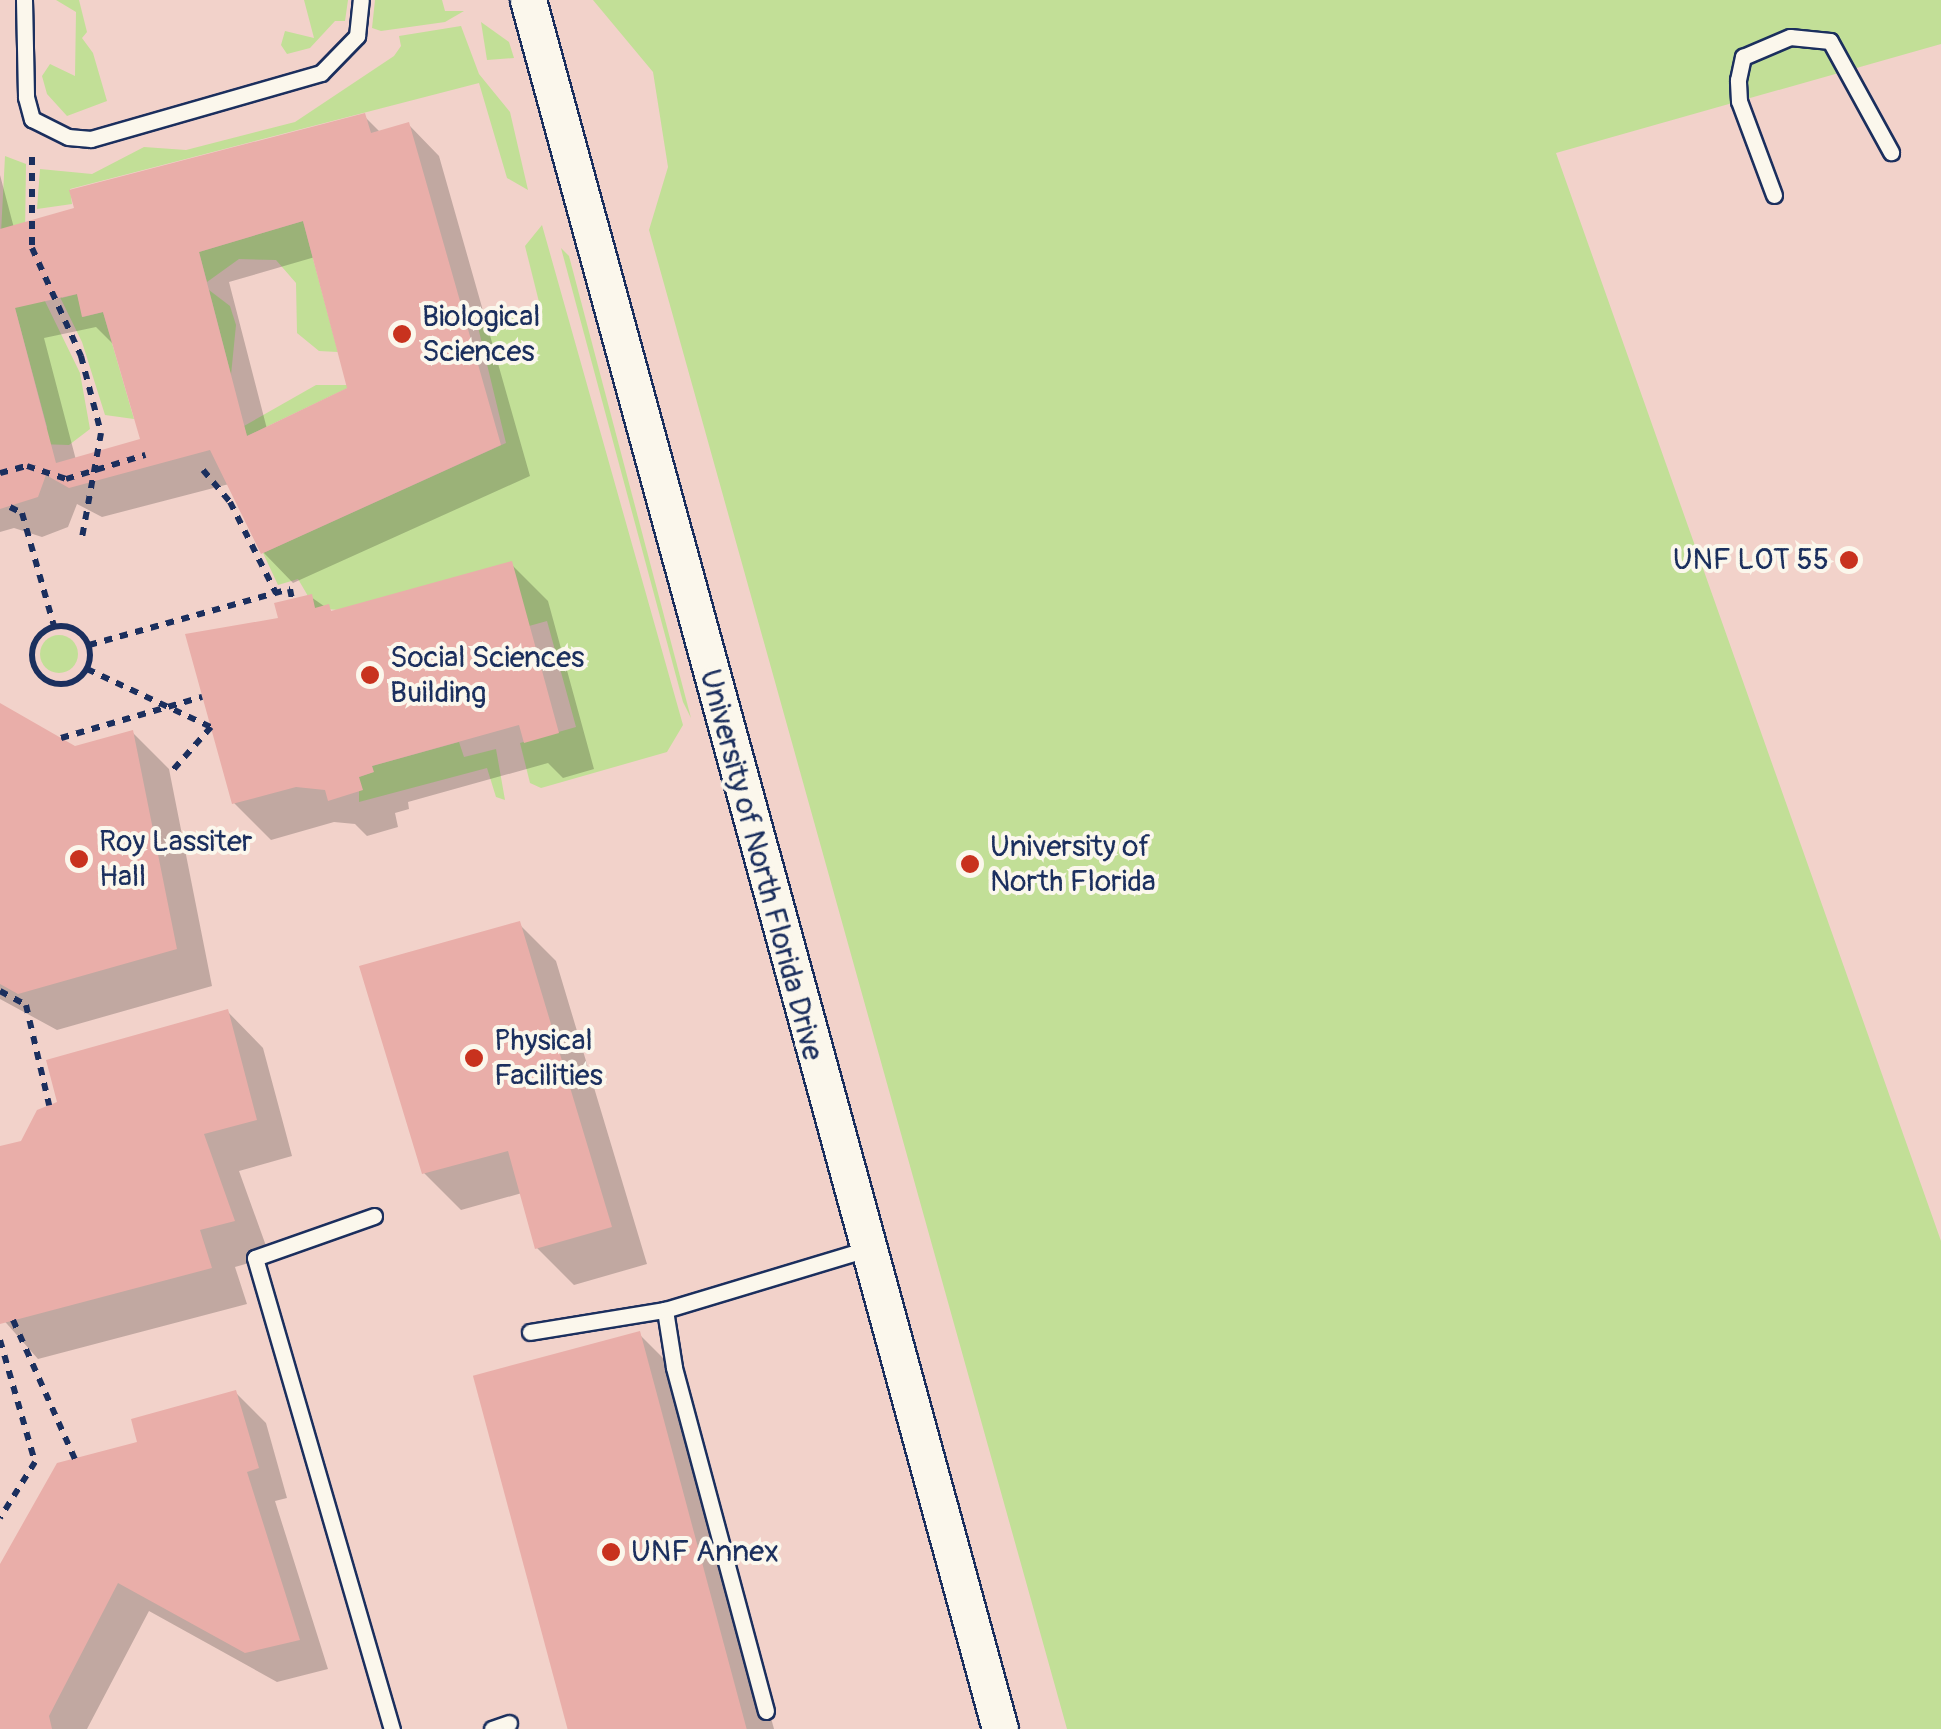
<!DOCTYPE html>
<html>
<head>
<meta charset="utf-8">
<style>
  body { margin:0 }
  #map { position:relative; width:1941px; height:1729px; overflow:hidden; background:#f6e1d8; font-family:Pangolin,sans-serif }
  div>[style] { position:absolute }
  .built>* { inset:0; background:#f2d2ca; transform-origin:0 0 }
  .green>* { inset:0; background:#c2df97 }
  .round { border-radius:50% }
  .shadow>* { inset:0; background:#0003 }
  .building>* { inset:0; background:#e9aea9; transform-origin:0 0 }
  .path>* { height:6px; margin-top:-3px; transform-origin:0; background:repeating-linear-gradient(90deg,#1b2f5e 0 8px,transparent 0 16px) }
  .path>.ring { margin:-3px; padding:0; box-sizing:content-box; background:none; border:6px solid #1b2f5e; border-radius:50% }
  .roads { filter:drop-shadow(2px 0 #1b2f5e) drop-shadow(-2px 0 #1b2f5e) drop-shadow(0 2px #1b2f5e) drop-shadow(0 -2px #1b2f5e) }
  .service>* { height:15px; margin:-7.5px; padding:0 7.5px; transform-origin:7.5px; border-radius:7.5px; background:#fbf7ec }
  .tertiary>* { height:35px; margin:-17.5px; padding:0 17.5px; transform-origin:17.5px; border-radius:17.5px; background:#fbf7ec }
  .path-bridge>* { height:6px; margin-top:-3px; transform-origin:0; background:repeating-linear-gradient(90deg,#1b2f5e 0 8px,transparent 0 16px) }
  .dots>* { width:28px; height:28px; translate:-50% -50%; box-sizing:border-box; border:5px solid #fbf7ec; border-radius:50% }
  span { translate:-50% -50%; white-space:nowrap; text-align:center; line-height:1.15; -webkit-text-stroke:8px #fbf7ec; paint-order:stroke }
  .poi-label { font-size:30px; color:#1b2f5e }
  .left { translate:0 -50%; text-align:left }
  .right { translate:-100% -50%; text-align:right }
  .street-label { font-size:30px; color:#1b2f5e }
</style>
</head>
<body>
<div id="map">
  <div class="built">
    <div style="left:0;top:0;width:1941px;height:1729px"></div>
  </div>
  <div class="green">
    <div style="clip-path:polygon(56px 0,79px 0,87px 32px,82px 38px,93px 53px,107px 101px,67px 116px,47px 94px,42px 76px,50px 64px,75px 76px,76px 12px)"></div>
    <div style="clip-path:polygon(304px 0,348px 0,345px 21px,335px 21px,310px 48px,287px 54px,281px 45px,285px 31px,314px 38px)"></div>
    <div style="clip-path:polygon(375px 0,442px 0,445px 11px,464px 11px,445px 22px,381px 31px,372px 28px)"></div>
    <div style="clip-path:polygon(593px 0,1941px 0,1941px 44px,1556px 153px,1941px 1241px,1941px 1729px,1067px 1729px,649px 230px,668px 167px,653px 72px)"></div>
    <div style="clip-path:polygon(481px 22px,509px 42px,514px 58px,487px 60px)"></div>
    <div style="clip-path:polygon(461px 26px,479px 74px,510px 112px,528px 190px,507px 178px,479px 83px,70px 189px,72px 204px,37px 209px,40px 169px,92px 174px,144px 147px,186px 150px,295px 122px,394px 56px,401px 46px,399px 36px)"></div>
    <div style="clip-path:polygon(5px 156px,26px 164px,25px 236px,42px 295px,80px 373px,90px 429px,69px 445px,37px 444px,47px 427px,0 252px)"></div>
    <div style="clip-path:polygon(303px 221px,338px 352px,319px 351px,297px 333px,296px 283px,276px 260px,239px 259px,207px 282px,199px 252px)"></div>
    <div style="clip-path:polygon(542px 225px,683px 725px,667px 752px,541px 788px,530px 783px,520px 743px,576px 727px,547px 621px,529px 626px,315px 608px,298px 579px,278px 585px,263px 553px,506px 443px,477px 323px,540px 306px,525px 246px)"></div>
    <div style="clip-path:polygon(561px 248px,569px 256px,691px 718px,683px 702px)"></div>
    <div style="clip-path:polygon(58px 285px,62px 298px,77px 294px,83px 317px,103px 312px,134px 419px,105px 415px,82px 342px,56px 289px)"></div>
    <div style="clip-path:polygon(209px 290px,230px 306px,236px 325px,231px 375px)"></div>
    <div style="clip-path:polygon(316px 385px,354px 385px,247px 436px,244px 426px)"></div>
    <div class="round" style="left:40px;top:635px;width:38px;height:38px"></div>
    <div style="clip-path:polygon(459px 742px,464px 757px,496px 749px,505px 800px,496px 797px,487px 768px,359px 802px,359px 777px,373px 772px,372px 766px)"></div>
  </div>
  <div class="shadow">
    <div style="clip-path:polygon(evenodd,364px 116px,381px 133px,409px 125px,439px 156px,530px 476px,293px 583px,263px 552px,229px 484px,102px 517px,77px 504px,68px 527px,42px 537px,14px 528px,0 532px,0 175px,14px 228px,364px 116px,315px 257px,350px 390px,267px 429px,229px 282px,315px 257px,364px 116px,96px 327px,115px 346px,143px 441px,76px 460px,44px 338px,96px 327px)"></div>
    <div style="clip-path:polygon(511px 564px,548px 601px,594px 769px,563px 778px,548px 763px,408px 802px,409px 809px,395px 813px,398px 827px,367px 836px,355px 824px,334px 822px,271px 840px,234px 803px,281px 620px,311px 597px,334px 613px)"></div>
    <div style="clip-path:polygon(0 715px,75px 749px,132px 732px,169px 769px,212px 986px,57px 1030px,0 999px)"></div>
    <div style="clip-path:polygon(519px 924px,556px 961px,647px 1264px,574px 1285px,537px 1248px,522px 1193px,461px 1210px,424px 1173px)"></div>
    <div style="clip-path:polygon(227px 1011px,263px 1048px,292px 1156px,239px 1171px,270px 1257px,235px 1267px,247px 1304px,38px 1359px,0 1316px,0 1149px,22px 1143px)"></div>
    <div style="clip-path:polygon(639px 1334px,676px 1371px,774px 1729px,572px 1729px)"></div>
    <div style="clip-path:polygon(236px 1393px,266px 1423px,287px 1498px,275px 1501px,328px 1669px,277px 1682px,149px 1611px,87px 1729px,0 1729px,0 1569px,140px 1444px)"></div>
  </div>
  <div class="building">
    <div style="clip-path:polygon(evenodd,365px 113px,371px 133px,409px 122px,501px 445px,261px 554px,210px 450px,69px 488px,46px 475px,38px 497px,0 509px,0 229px,74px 208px,69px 190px,365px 113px,303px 221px,347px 388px,247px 436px,199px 252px,303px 221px,365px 113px,77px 294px,82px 317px,103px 312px,140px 439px,56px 463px,15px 308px,77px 294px)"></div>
    <div style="clip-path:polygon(512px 561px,559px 733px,524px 743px,519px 725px,372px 766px,374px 772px,359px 777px,363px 790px,328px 801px,325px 790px,296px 787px,232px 804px,185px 634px,278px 618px,274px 603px,312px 594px,315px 608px,329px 604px,331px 611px)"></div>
    <div style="clip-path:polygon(0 703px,75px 746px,133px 730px,177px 949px,18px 994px,0 984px)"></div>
    <div style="clip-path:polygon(520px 921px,612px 1227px,535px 1249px,508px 1151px,422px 1174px,359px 966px)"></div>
    <div style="clip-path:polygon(228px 1009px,257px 1120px,204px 1134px,235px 1221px,200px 1230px,212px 1268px,0 1324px,0 1146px,21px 1141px,37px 1110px,57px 1102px,46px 1060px)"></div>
    <div style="left:640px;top:1331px;width:413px;height:173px;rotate:75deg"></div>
    <div style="clip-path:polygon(236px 1390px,259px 1468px,247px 1472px,300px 1640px,245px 1653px,118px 1583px,49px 1716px,52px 1729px,0 1729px,0 1564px,57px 1463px,137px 1442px,131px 1419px)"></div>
  </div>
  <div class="path">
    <div style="left:32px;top:157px;width:91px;rotate:90deg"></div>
    <div style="left:32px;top:248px;width:119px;rotate:65.6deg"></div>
    <div style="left:81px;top:356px;width:80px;rotate:75.4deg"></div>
    <div style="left:101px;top:433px;width:107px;rotate:100.3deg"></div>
    <div style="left:203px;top:470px;width:42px;rotate:49.8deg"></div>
    <div style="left:230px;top:502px;width:102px;rotate:63.2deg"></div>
    <div style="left:10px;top:507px;width:13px;rotate:27deg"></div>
    <div style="left:22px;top:513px;width:117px;rotate:74.2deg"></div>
    <div class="ring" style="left:32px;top:626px;width:52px;height:52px"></div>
    <div style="left:89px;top:645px;width:209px;rotate:-15.6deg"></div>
    <div style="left:290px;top:589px;width:10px;rotate:79deg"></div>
    <div style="left:87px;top:669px;width:137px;rotate:25.1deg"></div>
    <div style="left:211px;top:727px;width:57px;rotate:131.5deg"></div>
    <div style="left:0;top:991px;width:30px;rotate:28deg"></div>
    <div style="left:26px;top:1005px;width:103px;rotate:77deg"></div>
    <div style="left:13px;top:1320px;width:152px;rotate:66deg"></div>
    <div style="left:0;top:1340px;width:127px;rotate:74deg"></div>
    <div style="left:35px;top:1462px;width:66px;rotate:122deg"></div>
  </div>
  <div class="roads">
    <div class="service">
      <div style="left:24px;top:0;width:97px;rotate:88.8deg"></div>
      <div style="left:26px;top:97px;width:23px;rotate:75deg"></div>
      <div style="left:32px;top:119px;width:40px;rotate:26.6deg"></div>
      <div style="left:68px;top:137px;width:23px;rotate:5deg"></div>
      <div style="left:91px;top:139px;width:239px;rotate:-16deg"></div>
      <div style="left:321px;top:73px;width:52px;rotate:-45.8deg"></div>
      <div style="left:357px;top:36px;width:36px;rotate:-84deg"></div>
      <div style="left:1774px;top:195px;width:100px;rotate:-110.4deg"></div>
      <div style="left:1739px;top:101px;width:21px;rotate:-93deg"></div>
      <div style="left:1738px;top:80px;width:24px;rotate:-78deg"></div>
      <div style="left:1743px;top:57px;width:51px;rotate:-23.1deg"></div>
      <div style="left:1790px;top:37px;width:40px;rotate:5.7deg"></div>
      <div style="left:1830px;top:41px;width:127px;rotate:61.2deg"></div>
      <div style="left:374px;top:1216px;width:126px;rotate:160.6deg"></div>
      <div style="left:255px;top:1258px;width:491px;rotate:73.8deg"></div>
      <div style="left:530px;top:1332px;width:137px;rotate:-9.3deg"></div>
      <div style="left:766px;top:1711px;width:356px;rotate:-105deg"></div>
      <div style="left:674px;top:1367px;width:58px;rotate:-99deg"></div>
      <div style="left:665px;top:1310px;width:211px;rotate:-16.8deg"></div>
      <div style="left:492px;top:1729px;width:18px;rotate:-19deg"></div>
    </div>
    <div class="tertiary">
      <div style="left:528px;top:0;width:1792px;rotate:74.73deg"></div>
    </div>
  </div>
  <div class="path-bridge">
    <div style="left:0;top:473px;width:28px;rotate:-15deg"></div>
    <div style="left:27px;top:466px;width:41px;rotate:18.4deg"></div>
    <div style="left:66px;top:479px;width:83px;rotate:-16.9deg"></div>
    <div style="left:61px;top:738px;width:147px;rotate:-16.2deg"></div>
  </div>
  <div class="dots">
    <div style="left:402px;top:334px;background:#c8321e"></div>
    <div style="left:1849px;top:560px;background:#c8321e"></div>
    <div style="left:370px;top:675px;background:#c8321e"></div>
    <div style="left:79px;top:859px;background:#c8321e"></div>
    <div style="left:970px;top:864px;background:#c8321e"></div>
    <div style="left:474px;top:1058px;background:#c8321e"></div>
    <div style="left:611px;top:1552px;background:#c8321e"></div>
  </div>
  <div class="poi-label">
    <span class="left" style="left:422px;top:334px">Biological<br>Sciences</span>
    <span class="right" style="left:1829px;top:560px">UNF LOT 55</span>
    <span class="left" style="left:390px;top:675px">Social Sciences<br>Building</span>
    <span class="left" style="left:99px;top:859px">Roy Lassiter<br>Hall</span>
    <span class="left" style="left:990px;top:864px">University of<br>North Florida</span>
    <span class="left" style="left:494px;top:1058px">Physical<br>Facilities</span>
    <span class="left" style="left:631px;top:1552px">UNF Annex</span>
  </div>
  <div class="street-label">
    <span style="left:761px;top:865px;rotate:75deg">University of North Florida Drive</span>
  </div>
</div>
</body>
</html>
